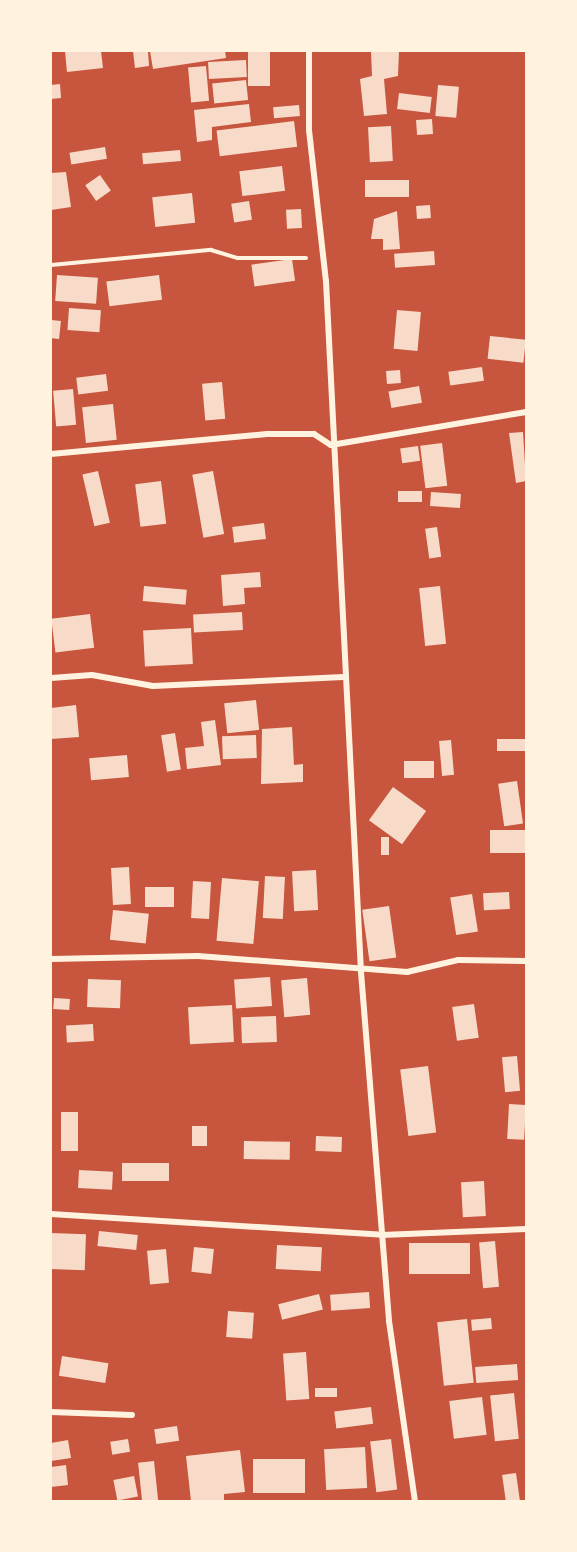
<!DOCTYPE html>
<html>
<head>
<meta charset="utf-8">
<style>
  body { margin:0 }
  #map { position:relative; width:577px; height:1552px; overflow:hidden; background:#c8553d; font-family:"Golos Text",sans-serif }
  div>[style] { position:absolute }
  .building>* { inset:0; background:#f7dbc8; transform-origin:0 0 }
  .path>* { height:4px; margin:-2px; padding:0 2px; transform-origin:2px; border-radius:2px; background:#fff3e0 }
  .minor>* { height:6px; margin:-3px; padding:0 3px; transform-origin:3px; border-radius:3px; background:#fff3e0 }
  span { translate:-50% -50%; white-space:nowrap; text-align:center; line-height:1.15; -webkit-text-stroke:6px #fff3e0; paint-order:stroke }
  .frame { position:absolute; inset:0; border:52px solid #fff3e0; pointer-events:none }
</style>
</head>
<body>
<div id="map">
  <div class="building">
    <div style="clip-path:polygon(65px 51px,101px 51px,103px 68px,67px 72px)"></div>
    <div style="clip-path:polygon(133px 51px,148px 51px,149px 66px,135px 68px)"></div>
    <div style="clip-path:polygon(150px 51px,225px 51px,226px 58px,153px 69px)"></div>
    <div style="left:248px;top:51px;width:22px;height:35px"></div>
    <div style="clip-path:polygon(371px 51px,399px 51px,398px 76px,384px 79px,387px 114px,364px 116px,360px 79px,372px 76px)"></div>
    <div style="left:246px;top:60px;width:17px;height:38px;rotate:87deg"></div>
    <div style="left:206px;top:66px;width:35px;height:18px;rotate:85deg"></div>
    <div style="left:246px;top:80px;width:20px;height:34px;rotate:84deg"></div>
    <div style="clip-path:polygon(60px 84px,61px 98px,51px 99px,51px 85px)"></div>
    <div style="left:438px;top:85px;width:21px;height:31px;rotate:5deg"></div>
    <div style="left:399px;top:93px;width:33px;height:16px;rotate:7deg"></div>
    <div style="clip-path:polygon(249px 104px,251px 122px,212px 127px,212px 140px,197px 142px,194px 110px)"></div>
    <div style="left:299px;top:105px;width:11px;height:26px;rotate:85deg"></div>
    <div style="left:432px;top:119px;width:15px;height:16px;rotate:86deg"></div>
    <div style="left:294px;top:121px;width:26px;height:78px;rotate:83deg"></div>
    <div style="left:391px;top:126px;width:35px;height:23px;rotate:87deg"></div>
    <div style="left:105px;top:147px;width:12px;height:36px;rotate:81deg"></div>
    <div style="left:180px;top:150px;width:11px;height:38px;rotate:85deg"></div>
    <div style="left:282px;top:166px;width:25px;height:43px;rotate:83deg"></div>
    <div style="clip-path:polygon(66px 172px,71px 207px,51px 210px,51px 173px)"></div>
    <div style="left:100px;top:175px;width:19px;height:18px;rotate:55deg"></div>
    <div style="left:365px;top:180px;width:44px;height:17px"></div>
    <div style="left:192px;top:193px;width:30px;height:40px;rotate:84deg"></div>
    <div style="left:249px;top:201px;width:19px;height:18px;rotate:81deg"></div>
    <div style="left:430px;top:205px;width:13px;height:14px;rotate:86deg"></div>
    <div style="left:301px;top:209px;width:19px;height:15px;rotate:87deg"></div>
    <div style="clip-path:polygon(397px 211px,400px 249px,383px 250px,383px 239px,371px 239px,374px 219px)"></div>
    <div style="left:434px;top:251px;width:14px;height:40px;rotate:86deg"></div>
    <div style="left:292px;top:259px;width:22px;height:41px;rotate:82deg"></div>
    <div style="left:57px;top:275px;width:41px;height:26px;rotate:4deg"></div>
    <div style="left:159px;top:275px;width:25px;height:53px;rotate:83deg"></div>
    <div style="left:69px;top:308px;width:32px;height:22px;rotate:4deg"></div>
    <div style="left:397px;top:310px;width:24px;height:39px;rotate:5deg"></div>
    <div style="left:51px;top:320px;width:10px;height:18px;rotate:6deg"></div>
    <div style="left:490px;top:336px;width:36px;height:23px;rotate:6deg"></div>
    <div style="left:482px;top:367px;width:14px;height:34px;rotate:82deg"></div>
    <div style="left:400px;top:370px;width:13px;height:14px;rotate:86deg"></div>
    <div style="left:106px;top:374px;width:17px;height:30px;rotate:83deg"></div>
    <div style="left:222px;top:382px;width:37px;height:20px;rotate:85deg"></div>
    <div style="left:419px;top:386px;width:17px;height:31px;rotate:80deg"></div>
    <div style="left:73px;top:389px;width:36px;height:20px;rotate:85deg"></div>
    <div style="left:113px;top:404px;width:36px;height:31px;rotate:84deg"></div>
    <div style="clip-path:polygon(523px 432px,526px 481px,516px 483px,509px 433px)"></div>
    <div style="left:442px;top:443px;width:43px;height:22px;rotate:83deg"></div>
    <div style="left:418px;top:446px;width:15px;height:18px;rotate:82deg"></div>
    <div style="left:98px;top:471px;width:53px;height:16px;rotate:77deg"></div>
    <div style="left:213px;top:471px;width:64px;height:21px;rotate:80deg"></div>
    <div style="left:161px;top:481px;width:43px;height:26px;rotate:83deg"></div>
    <div style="left:422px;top:491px;width:11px;height:24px;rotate:90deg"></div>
    <div style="left:431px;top:492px;width:30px;height:14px;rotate:4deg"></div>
    <div style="left:264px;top:523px;width:16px;height:32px;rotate:83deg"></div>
    <div style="left:437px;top:527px;width:30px;height:12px;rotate:82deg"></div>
    <div style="clip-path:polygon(260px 572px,261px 587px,244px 588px,245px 604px,223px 606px,221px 575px)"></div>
    <div style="left:144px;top:586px;width:43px;height:15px;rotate:5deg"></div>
    <div style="left:440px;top:586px;width:58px;height:21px;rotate:84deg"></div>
    <div style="left:242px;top:612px;width:18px;height:49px;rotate:87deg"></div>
    <div style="left:90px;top:614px;width:34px;height:39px;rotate:83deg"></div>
    <div style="left:191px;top:628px;width:36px;height:48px;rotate:87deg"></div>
    <div style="left:256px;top:700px;width:30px;height:32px;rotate:84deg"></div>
    <div style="clip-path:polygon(76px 705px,79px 737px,51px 739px,51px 708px)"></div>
    <div style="clip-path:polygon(215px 720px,221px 765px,187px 769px,185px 748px,204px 746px,201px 722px)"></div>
    <div style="clip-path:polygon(292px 727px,294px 765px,303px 764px,303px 782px,261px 784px,262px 729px)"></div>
    <div style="left:175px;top:733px;width:37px;height:14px;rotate:81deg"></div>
    <div style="left:256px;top:735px;width:23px;height:34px;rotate:88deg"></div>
    <div style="left:526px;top:739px;width:12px;height:29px;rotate:90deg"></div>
    <div style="left:451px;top:740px;width:35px;height:12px;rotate:85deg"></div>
    <div style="left:127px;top:755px;width:22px;height:38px;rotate:85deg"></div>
    <div style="left:404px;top:761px;width:30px;height:17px"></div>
    <div style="left:517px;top:781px;width:43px;height:19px;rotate:82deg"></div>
    <div style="left:393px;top:787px;width:41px;height:41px;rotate:36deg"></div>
    <div style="left:526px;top:830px;width:23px;height:36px;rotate:90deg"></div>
    <div style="left:381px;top:837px;width:8px;height:18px"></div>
    <div style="left:129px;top:867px;width:37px;height:18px;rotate:87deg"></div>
    <div style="left:316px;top:870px;width:40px;height:24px;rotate:87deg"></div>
    <div style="left:265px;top:876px;width:20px;height:42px;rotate:3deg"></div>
    <div style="left:222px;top:878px;width:37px;height:63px;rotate:5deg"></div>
    <div style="left:193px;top:881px;width:18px;height:37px;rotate:3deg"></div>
    <div style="left:145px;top:887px;width:29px;height:20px"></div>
    <div style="left:509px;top:892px;width:17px;height:26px;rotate:87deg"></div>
    <div style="left:472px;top:894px;width:38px;height:22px;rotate:81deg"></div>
    <div style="left:389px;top:906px;width:52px;height:27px;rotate:82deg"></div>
    <div style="left:113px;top:910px;width:36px;height:30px;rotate:6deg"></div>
    <div style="left:270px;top:977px;width:29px;height:36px;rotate:86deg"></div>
    <div style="left:307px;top:978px;width:37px;height:26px;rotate:85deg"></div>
    <div style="left:88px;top:979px;width:33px;height:28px;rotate:2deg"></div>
    <div style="left:54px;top:998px;width:16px;height:11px;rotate:4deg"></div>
    <div style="left:474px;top:1004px;width:34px;height:22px;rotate:82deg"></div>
    <div style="left:232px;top:1005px;width:37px;height:44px;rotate:87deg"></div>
    <div style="left:276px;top:1016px;width:26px;height:35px;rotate:88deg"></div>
    <div style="left:93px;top:1024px;width:17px;height:27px;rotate:87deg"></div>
    <div style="left:517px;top:1056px;width:35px;height:15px;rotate:85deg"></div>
    <div style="left:428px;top:1066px;width:67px;height:28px;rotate:83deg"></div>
    <div style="left:509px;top:1104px;width:17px;height:35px;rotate:3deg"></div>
    <div style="left:61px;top:1112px;width:17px;height:39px"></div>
    <div style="left:192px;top:1126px;width:15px;height:20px"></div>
    <div style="left:316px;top:1136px;width:26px;height:15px;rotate:2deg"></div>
    <div style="left:244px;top:1141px;width:46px;height:18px;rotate:1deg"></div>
    <div style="left:169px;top:1163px;width:18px;height:47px;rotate:90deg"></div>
    <div style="left:79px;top:1170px;width:34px;height:18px;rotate:3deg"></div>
    <div style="left:484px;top:1181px;width:35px;height:23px;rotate:87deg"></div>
    <div style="left:99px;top:1231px;width:39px;height:15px;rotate:6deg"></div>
    <div style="left:51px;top:1233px;width:35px;height:36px;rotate:2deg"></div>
    <div style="left:495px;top:1241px;width:46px;height:16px;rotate:85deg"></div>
    <div style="left:470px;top:1243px;width:31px;height:61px;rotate:90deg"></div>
    <div style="left:277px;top:1245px;width:45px;height:24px;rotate:3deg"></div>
    <div style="left:194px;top:1247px;width:20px;height:25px;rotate:6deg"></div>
    <div style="left:166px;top:1249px;width:34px;height:19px;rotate:85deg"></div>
    <div style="left:369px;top:1292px;width:16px;height:39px;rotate:86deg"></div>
    <div style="left:319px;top:1294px;width:16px;height:42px;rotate:76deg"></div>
    <div style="left:228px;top:1311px;width:26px;height:26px;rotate:4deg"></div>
    <div style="left:491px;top:1318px;width:11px;height:20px;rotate:85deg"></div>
    <div style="left:467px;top:1319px;width:64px;height:30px;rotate:84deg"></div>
    <div style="left:306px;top:1352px;width:47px;height:23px;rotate:86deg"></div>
    <div style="left:62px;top:1356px;width:47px;height:20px;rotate:9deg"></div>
    <div style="left:517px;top:1364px;width:16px;height:42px;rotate:86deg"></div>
    <div style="left:337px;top:1388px;width:9px;height:22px;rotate:90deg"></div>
    <div style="left:514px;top:1393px;width:46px;height:24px;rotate:84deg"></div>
    <div style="left:482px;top:1397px;width:38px;height:33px;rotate:83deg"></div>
    <div style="left:371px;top:1407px;width:17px;height:37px;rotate:83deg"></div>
    <div style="left:177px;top:1426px;width:15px;height:23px;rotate:82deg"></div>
    <div style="left:128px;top:1439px;width:13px;height:18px;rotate:81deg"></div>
    <div style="left:391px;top:1439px;width:51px;height:21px;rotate:83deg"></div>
    <div style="clip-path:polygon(68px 1440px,71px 1458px,51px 1461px,51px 1443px)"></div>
    <div style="left:365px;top:1447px;width:41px;height:41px;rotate:87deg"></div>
    <div style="clip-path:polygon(240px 1450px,245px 1492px,224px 1494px,224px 1501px,191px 1501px,186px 1456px)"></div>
    <div style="left:305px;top:1459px;width:34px;height:52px;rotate:90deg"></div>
    <div style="left:154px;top:1461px;width:40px;height:16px;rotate:84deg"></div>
    <div style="clip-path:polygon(66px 1465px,68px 1485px,51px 1487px,51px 1467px)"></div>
    <div style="left:516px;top:1473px;width:28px;height:14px;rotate:82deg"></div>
    <div style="left:134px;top:1476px;width:21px;height:21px;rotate:79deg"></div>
  </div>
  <div class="path">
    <div style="left:51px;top:265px;width:161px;rotate:-5.4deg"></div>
    <div style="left:211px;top:250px;width:28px;rotate:17deg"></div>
    <div style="left:238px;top:258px;width:68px"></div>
  </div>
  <div class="minor">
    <div style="left:309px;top:51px;width:79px;rotate:90deg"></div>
    <div style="left:309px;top:130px;width:152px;rotate:83.6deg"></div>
    <div style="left:326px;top:281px;width:692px;rotate:87.1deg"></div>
    <div style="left:361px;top:972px;width:350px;rotate:85.4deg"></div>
    <div style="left:389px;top:1321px;width:182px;rotate:81.8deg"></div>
    <div style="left:51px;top:454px;width:217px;rotate:-5.3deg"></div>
    <div style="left:267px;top:434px;width:47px"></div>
    <div style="left:314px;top:434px;width:20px;rotate:33deg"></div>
    <div style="left:331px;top:445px;width:198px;rotate:-9.6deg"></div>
    <div style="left:51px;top:678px;width:41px;rotate:-4.2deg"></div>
    <div style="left:92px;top:675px;width:62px;rotate:10.2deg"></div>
    <div style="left:153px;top:686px;width:190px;rotate:-2.7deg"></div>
    <div style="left:51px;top:959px;width:147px;rotate:-1.2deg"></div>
    <div style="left:198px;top:956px;width:210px;rotate:4.4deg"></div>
    <div style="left:407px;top:972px;width:52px;rotate:-13.2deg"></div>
    <div style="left:458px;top:960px;width:68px;rotate:0.8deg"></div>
    <div style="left:51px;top:1214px;width:332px;rotate:3.6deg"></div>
    <div style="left:382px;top:1235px;width:144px;rotate:-2.4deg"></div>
    <div style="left:51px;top:1412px;width:81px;rotate:2.1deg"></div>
  </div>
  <div class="frame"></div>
</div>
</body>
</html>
